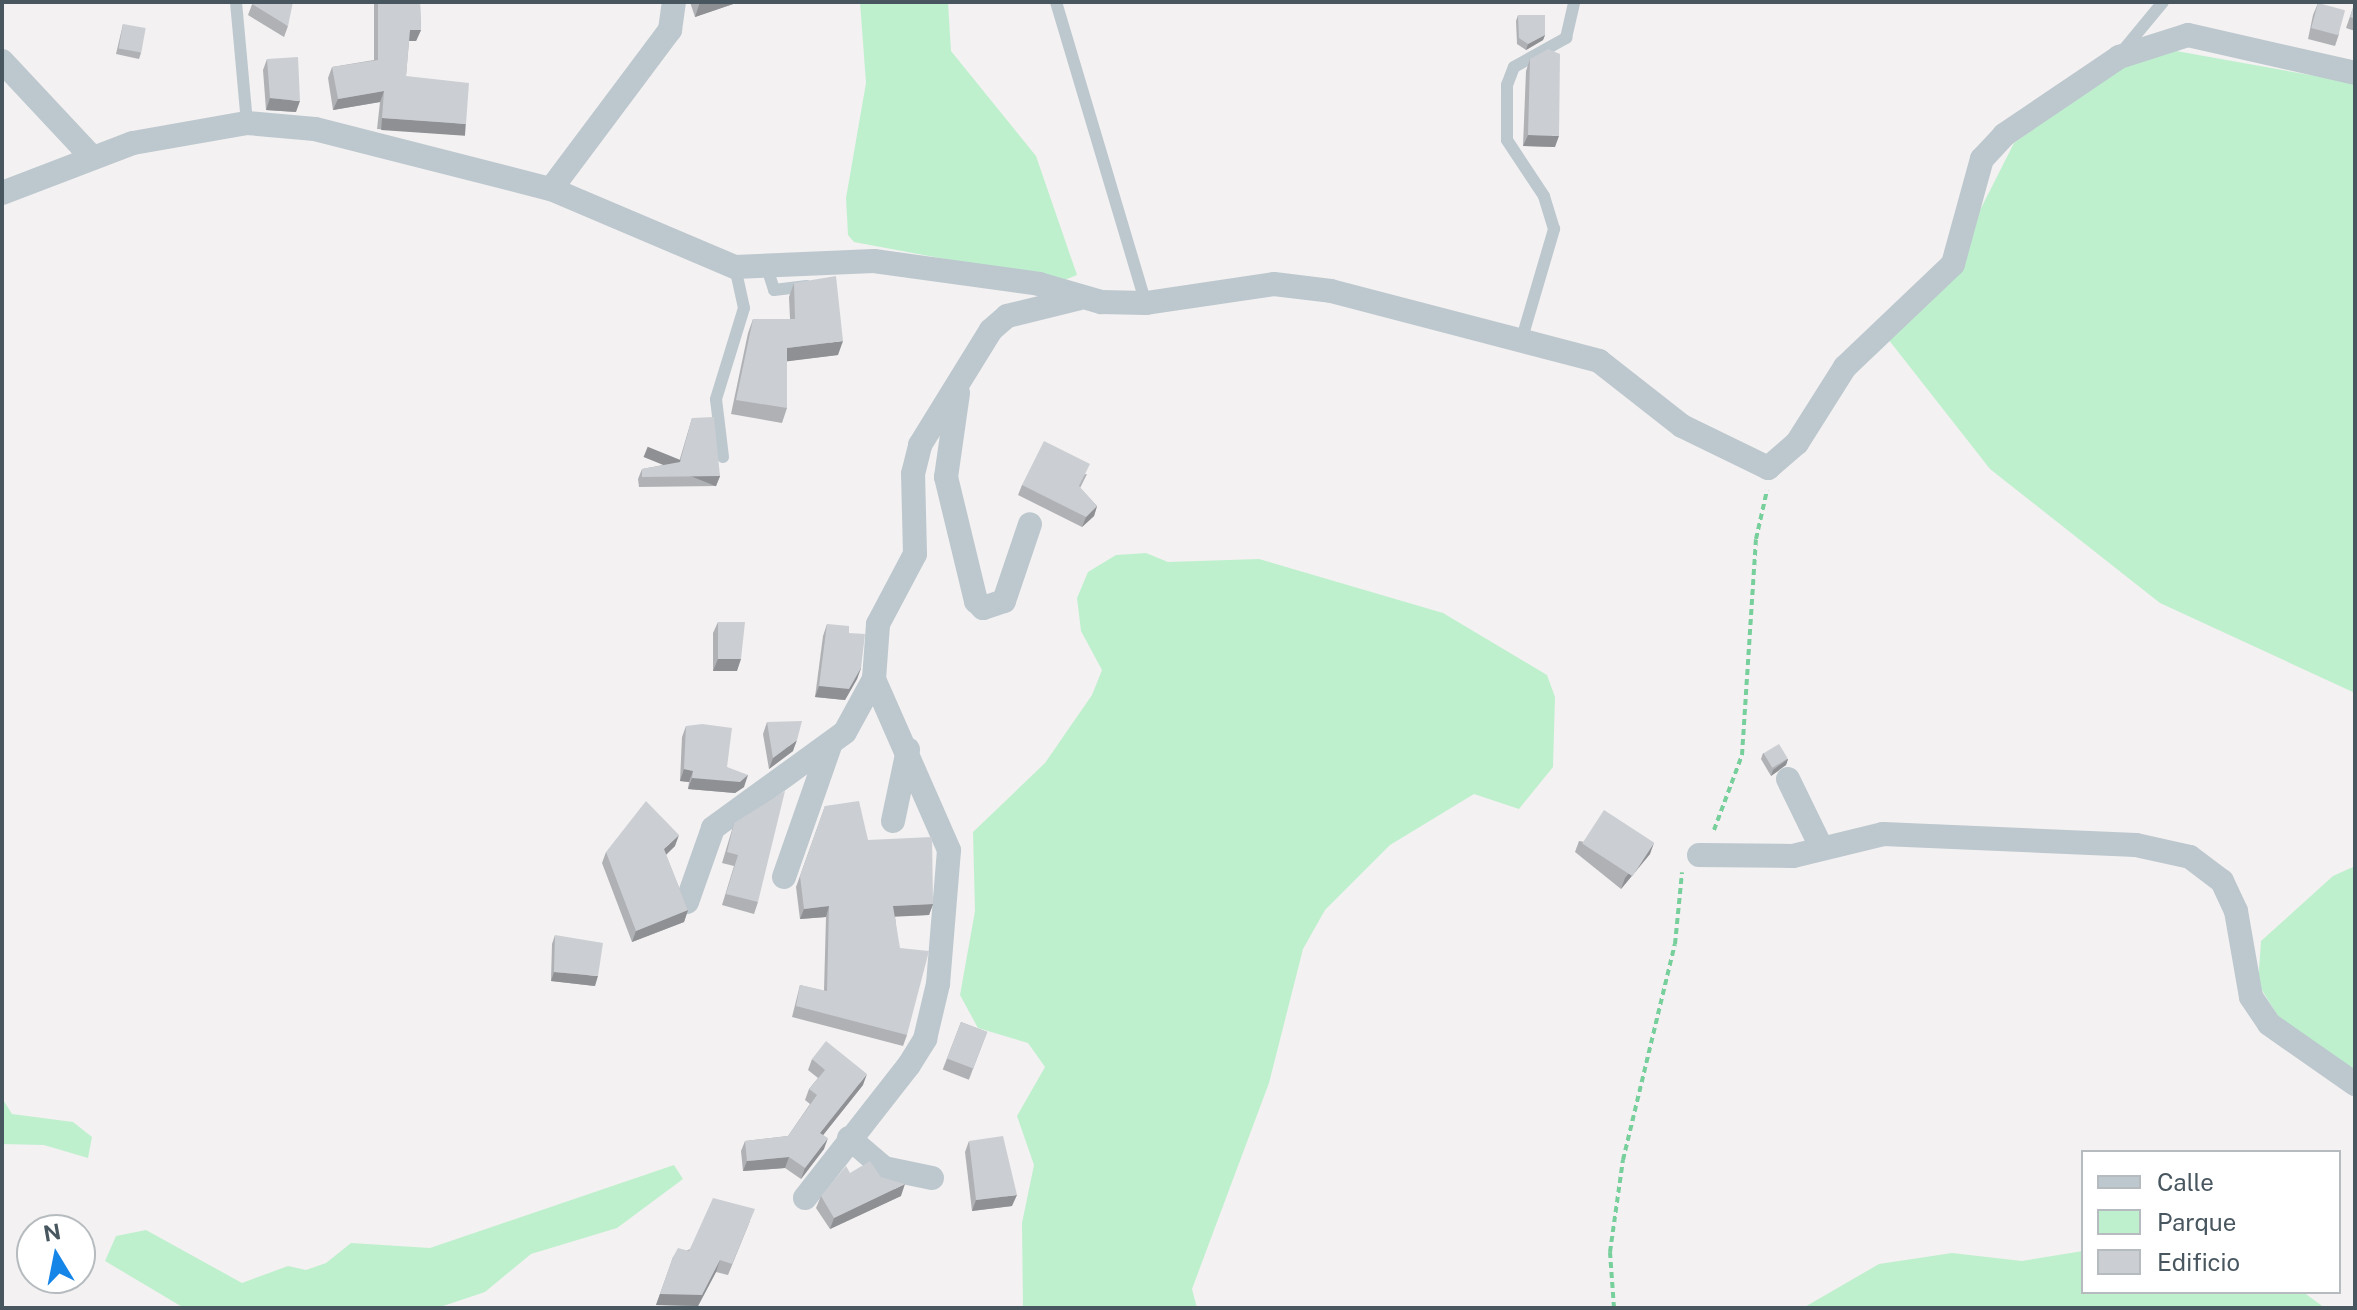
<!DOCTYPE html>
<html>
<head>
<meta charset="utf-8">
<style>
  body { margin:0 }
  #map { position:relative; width:2357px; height:1310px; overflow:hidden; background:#f3f1f1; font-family:"Public Sans",sans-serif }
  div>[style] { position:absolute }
  .green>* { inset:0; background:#bff0ce }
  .path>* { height:4px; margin-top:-2px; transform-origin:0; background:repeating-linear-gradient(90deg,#77cf9c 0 6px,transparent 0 10px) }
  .lane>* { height:12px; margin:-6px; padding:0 6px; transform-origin:6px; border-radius:6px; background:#bcc7ce }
  .street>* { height:24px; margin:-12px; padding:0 12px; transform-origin:12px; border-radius:12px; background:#bcc7ce }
  .wall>* { inset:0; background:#afb1b5; transform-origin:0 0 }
  .shaded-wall>* { inset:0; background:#8e9094; transform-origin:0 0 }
  .building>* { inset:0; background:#cbced3; transform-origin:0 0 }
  span { translate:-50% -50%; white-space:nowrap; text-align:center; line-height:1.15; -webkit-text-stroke:7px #fff; paint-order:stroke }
  .frame { position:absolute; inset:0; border:4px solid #48565f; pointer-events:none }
  .legend { position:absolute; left:2081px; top:1150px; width:260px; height:144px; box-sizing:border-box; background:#fff; border:2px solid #b6bbbf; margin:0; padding:10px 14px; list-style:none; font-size:24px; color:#48565f }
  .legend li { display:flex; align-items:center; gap:16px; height:40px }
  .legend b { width:40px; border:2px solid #b6bbbf }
  .north { position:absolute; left:16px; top:1214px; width:80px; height:80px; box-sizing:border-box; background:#fff; border:2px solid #b6bbbf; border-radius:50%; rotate:350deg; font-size:22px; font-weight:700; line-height:32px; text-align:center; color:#48565f }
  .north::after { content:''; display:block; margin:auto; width:28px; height:36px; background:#1685e8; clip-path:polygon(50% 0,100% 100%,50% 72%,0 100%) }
</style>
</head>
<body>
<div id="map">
  <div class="green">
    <div style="clip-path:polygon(860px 2px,948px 2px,951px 51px,1036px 156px,1077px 275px,1062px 281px,854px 242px,848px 235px,846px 198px,866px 83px)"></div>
    <div style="clip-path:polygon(2165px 49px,2355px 83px,2355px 693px,2160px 603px,1990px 469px,1888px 339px,1974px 222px,2014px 143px,2130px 60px)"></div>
    <div style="clip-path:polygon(1146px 553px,1168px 562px,1259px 559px,1443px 613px,1547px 675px,1555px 697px,1553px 767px,1519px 809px,1474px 794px,1390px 845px,1325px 910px,1303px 949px,1269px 1083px,1192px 1289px,1197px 1308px,1023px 1308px,1022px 1223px,1034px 1165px,1017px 1116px,1045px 1067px,1028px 1043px,978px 1028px,960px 995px,975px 911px,973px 832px,1045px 763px,1092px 695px,1102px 670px,1081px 631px,1077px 598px,1088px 572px,1116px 555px)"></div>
    <div style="clip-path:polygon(2355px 866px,2355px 1087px,2296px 1045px,2258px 984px,2261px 941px,2333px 876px)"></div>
    <div style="clip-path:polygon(2px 1098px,12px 1114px,73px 1122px,92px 1137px,88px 1158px,44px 1145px,2px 1144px)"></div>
    <div style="clip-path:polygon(674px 1165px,683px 1179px,617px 1228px,531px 1254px,485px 1292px,437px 1308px,184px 1308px,105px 1261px,116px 1236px,146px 1230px,242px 1283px,288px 1266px,306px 1270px,326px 1263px,351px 1243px,430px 1248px)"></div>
    <div style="clip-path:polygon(2083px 1251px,2083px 1292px,2303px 1292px,2325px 1308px,1803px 1308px,1879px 1264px,1952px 1253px,2022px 1261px)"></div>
  </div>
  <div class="path">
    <div style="left:1714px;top:830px;width:80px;rotate:-69.5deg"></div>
    <div style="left:1742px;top:755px;width:216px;rotate:-86.3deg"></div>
    <div style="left:1756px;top:539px;width:50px;rotate:-77.3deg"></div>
    <div style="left:1614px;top:1308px;width:56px;rotate:-94.1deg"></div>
    <div style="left:1610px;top:1252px;width:93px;rotate:-82deg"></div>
    <div style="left:1623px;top:1160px;width:222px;rotate:-76.5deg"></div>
    <div style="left:1675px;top:944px;width:72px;rotate:-84.4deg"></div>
  </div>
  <div class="lane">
    <div style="left:236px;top:2px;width:121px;rotate:84.8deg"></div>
    <div style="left:1056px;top:2px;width:314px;rotate:73.4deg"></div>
    <div style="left:2120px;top:54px;width:67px;rotate:-50.4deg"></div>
    <div style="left:767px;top:268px;width:23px;rotate:72deg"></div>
    <div style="left:774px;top:290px;width:33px;rotate:-7deg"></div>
    <div style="left:1522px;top:338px;width:114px;rotate:-73.6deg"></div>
    <div style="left:1554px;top:229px;width:34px;rotate:-107deg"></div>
    <div style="left:1544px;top:196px;width:67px;rotate:-123.5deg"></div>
    <div style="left:1507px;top:140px;width:55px;rotate:-90deg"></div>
    <div style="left:1507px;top:85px;width:19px;rotate:-69deg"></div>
    <div style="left:1514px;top:67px;width:60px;rotate:-29.1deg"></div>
    <div style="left:1566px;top:38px;width:37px;rotate:-77deg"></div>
    <div style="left:723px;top:457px;width:58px;rotate:-96.9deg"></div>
    <div style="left:716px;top:399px;width:95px;rotate:-72.9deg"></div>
    <div style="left:744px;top:308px;width:42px;rotate:-102.4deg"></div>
  </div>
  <div class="street">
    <div style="left:2px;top:61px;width:129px;rotate:46.9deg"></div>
    <div style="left:551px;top:189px;width:199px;rotate:-53.2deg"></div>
    <div style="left:670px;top:30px;width:28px;rotate:-82deg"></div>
    <div style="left:2px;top:193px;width:140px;rotate:-20.9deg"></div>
    <div style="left:133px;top:143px;width:116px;rotate:-10deg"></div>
    <div style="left:247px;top:123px;width:68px;rotate:5deg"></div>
    <div style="left:315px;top:129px;width:244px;rotate:14.3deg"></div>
    <div style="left:551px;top:189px;width:200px;rotate:23deg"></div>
    <div style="left:735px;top:267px;width:139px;rotate:-2.5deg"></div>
    <div style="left:874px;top:261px;width:167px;rotate:7.9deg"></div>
    <div style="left:1039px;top:284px;width:65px;rotate:16.2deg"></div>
    <div style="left:1101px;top:302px;width:45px;rotate:1.3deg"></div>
    <div style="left:1146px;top:303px;width:129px;rotate:-8.4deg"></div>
    <div style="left:1274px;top:284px;width:57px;rotate:7deg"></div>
    <div style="left:1331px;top:291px;width:277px;rotate:14.6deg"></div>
    <div style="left:1599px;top:361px;width:105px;rotate:38.1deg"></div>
    <div style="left:1682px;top:426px;width:96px;rotate:26deg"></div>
    <div style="left:1768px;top:468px;width:38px;rotate:-41deg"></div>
    <div style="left:1797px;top:443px;width:90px;rotate:-57.7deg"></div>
    <div style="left:1845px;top:367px;width:149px;rotate:-43.6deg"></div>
    <div style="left:1953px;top:264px;width:109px;rotate:-74.6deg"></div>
    <div style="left:1982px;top:159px;width:33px;rotate:-47deg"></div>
    <div style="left:2004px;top:135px;width:139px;rotate:-34.1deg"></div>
    <div style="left:2119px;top:57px;width:72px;rotate:-17.7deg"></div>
    <div style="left:2188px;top:35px;width:171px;rotate:12.8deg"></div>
    <div style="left:958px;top:393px;width:85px;rotate:98.1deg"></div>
    <div style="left:946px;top:477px;width:128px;rotate:76.4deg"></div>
    <div style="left:976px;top:601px;width:10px;rotate:45deg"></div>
    <div style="left:983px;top:608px;width:22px;rotate:-18deg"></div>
    <div style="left:1004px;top:601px;width:81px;rotate:-71.3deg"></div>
    <div style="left:1788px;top:779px;width:76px;rotate:64.1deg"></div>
    <div style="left:893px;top:821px;width:73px;rotate:-78.1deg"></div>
    <div style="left:1699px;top:855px;width:94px;rotate:0.6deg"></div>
    <div style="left:1793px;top:856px;width:93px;rotate:-13.7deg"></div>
    <div style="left:1883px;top:834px;width:253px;rotate:2.5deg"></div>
    <div style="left:2136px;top:845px;width:55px;rotate:12.5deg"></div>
    <div style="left:2190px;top:857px;width:40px;rotate:37deg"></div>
    <div style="left:2222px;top:881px;width:33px;rotate:65deg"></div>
    <div style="left:2236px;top:911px;width:87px;rotate:80.1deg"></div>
    <div style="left:2251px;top:997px;width:32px;rotate:56deg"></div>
    <div style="left:2269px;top:1024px;width:105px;rotate:34.9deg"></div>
    <div style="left:784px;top:877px;width:142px;rotate:-70.7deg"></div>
    <div style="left:687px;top:902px;width:78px;rotate:-70.6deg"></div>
    <div style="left:713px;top:828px;width:163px;rotate:-36deg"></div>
    <div style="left:845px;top:732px;width:60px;rotate:-61.3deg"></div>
    <div style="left:849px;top:1138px;width:46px;rotate:40.6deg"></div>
    <div style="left:884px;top:1168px;width:49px;rotate:11.8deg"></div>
    <div style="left:805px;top:1198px;width:169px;rotate:-52deg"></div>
    <div style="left:909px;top:1065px;width:31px;rotate:-58deg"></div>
    <div style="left:925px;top:1039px;width:57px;rotate:-76.7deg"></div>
    <div style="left:938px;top:984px;width:134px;rotate:-85.3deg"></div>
    <div style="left:949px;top:850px;width:187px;rotate:-113.7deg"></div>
    <div style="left:874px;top:679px;width:55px;rotate:-85.8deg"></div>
    <div style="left:878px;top:624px;width:79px;rotate:-62.1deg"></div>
    <div style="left:915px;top:554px;width:80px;rotate:-91.4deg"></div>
    <div style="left:913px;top:474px;width:30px;rotate:-76deg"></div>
    <div style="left:920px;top:445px;width:135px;rotate:-58.3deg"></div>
    <div style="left:991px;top:330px;width:21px;rotate:-41deg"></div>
    <div style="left:1007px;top:316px;width:72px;rotate:-13.7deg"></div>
  </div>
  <div class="wall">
    <div style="clip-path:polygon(253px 2px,288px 26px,284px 37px,248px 15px)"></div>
    <div style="clip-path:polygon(374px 2px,420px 2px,421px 30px,416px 41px,409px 41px,406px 76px,462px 135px,377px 129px,380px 102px,333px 110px,328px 78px,332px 67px,374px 60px)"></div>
    <div style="clip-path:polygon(690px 2px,739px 2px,695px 17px)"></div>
    <div style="clip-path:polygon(2355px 2px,2355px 31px,2346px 28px)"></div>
    <div style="clip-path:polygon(2318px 3px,2339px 34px,2335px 46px,2308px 39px,2313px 15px)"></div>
    <div style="clip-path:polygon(1518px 15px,1545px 35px,1543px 40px,1526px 50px,1517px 44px,1516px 21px)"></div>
    <div style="clip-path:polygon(123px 24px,141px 53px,139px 59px,116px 54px)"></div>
    <div style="clip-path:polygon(267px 59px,296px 112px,266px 110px,263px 70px)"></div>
    <div style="clip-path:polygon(1530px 59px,1555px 147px,1523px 146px,1526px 71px)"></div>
    <div style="clip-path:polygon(794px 283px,838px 355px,787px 361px,787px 408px,782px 423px,731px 414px,748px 333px,753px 319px,790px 319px,789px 297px)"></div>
    <div style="clip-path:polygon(692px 418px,720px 476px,716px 486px,639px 487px,638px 479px,642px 469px,679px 462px)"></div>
    <div style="clip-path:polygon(1087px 474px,1080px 488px,1097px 506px,1094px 516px,1082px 527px,1018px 495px,1022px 485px)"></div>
    <div style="clip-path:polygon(718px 622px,737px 671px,713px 671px,713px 633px)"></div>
    <div style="clip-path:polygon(827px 624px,849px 633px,861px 668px,857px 679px,845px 700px,815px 697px,823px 636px)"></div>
    <div style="clip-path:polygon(767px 722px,793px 751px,769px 769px,763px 734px)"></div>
    <div style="clip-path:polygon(686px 726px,727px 767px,744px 787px,735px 793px,688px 789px,689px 782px,680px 781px,682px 737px)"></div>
    <div style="clip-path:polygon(1763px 753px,1788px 759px,1786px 765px,1771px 776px,1761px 759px)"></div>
    <div style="clip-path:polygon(825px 806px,868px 840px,933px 904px,929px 915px,895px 916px,907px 1035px,903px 1046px,792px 1017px,800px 985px,824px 991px,826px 917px,800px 919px,796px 887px)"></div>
    <div style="clip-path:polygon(734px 823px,758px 902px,754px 914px,722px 905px,734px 866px,722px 863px)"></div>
    <div style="clip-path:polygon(1579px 841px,1650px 854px,1621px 889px,1575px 852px)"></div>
    <div style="clip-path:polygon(675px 846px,666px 855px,688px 910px,684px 922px,632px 942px,602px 863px,606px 852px)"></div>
    <div style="clip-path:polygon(555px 935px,595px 986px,551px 981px,552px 944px)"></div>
    <div style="left:961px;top:1022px;width:28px;height:51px;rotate:21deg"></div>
    <div style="clip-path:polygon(812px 1059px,863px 1085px,823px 1135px,824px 1149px,801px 1179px,785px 1168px,743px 1171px,741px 1151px,745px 1141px,788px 1136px,810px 1104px,805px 1100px,809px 1089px,818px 1078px,808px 1070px)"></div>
    <div style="clip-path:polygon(969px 1141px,1012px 1206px,972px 1211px,965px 1152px)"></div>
    <div style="clip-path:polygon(850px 1173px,881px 1177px,901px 1196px,830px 1229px,816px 1208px,821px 1196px)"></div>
    <div style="clip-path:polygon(750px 1221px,728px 1275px,716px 1272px,698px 1306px,656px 1305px,673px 1257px)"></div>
  </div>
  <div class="shaded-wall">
    <div style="clip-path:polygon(700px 2px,739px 2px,695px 17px)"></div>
    <div style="clip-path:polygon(410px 30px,421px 30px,416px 41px,406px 41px)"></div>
    <div style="clip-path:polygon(1545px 35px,1543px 40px,1526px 50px,1528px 44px)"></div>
    <div style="clip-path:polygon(384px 91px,380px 102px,333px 110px,338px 99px)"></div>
    <div style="clip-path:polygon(270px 98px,300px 101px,296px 112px,266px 110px)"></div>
    <div style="left:382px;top:118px;width:84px;height:12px;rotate:4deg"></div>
    <div style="clip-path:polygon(1528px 135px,1559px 136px,1555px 147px,1523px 146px)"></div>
    <div style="clip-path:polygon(843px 341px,838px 355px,782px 362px,787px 348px)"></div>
    <div style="left:720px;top:476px;width:11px;height:78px;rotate:112deg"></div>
    <div style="clip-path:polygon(1097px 506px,1094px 516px,1082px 527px,1086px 517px)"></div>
    <div style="clip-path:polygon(718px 659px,741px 659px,737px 671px,713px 671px)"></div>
    <div style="clip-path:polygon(861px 668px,857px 679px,845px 700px,815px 697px,819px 686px)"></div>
    <div style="clip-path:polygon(797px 740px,793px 751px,769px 769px,773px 758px)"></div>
    <div style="clip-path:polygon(1788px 759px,1786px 765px,1771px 776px,1773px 770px)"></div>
    <div style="clip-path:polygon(684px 769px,693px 771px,689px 782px,680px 781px)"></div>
    <div style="clip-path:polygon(748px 775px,744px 787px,735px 793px,688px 789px,692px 778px)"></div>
    <div style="clip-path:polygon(679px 835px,675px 846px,659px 861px,664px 849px)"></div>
    <div style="clip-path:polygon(1654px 843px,1650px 854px,1621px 889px,1625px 878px)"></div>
    <div style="clip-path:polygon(933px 904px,929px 915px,889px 917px,893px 906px)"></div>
    <div style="clip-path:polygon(829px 906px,826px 917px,800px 919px,804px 909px)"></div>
    <div style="clip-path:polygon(688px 910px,684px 922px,632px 942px,636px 931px)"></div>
    <div style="clip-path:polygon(554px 972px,598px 976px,595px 986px,551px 981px)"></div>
    <div style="clip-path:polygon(867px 1074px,863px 1085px,816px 1144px,820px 1133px)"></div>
    <div style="clip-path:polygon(828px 1138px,824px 1149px,801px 1179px,805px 1168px)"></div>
    <div style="clip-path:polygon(789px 1157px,785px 1168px,743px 1171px,747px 1161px)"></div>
    <div style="clip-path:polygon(905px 1184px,901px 1196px,830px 1229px,834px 1218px)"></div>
    <div style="clip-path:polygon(1017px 1195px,1012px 1206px,972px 1211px,976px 1200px)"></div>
    <div style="clip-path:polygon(720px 1260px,716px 1272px,698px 1306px,656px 1305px,660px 1294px)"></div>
  </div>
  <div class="building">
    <div style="clip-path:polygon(253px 2px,293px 2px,288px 26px,252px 4px)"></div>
    <div style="clip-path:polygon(378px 2px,420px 2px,421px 30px,410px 30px,406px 76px,469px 83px,466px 124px,382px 118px,384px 91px,338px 99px,332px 67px,378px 60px)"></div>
    <div style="clip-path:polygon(2355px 2px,2355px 19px,2350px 17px)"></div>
    <div style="left:2318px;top:3px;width:28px;height:26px;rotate:15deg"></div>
    <div style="clip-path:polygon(1518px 15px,1545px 15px,1545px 35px,1528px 44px,1519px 38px)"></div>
    <div style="left:123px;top:24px;width:23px;height:25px;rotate:10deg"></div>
    <div style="clip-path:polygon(1548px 49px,1560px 54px,1559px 136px,1528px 135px,1530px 59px)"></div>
    <div style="clip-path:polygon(298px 57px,300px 101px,270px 98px,267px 59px)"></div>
    <div style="clip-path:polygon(836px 276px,843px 341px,787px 348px,787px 408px,736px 400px,753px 319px,795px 319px,794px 283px)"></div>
    <div style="clip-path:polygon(714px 417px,720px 476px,642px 477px,642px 469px,680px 462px,692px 418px)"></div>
    <div style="clip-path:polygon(1044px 441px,1090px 464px,1079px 486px,1097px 506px,1086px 517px,1022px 485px)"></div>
    <div style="clip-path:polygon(718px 622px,745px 622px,741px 659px,718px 659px)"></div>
    <div style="clip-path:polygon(827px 624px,849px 626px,849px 633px,865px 634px,861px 668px,849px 689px,819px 686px)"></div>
    <div style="clip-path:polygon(802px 721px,797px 740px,773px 758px,767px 722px)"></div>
    <div style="clip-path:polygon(702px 724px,732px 728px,727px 767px,748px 775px,740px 782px,692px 778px,693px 771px,684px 769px,686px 726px)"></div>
    <div style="left:1779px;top:744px;width:17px;height:18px;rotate:59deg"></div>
    <div style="clip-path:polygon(785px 791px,758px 902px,726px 894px,738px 855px,727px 852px,734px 823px)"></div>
    <div style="clip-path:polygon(646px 801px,679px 835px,664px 849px,688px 910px,636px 931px,606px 852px)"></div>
    <div style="clip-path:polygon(859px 801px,868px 840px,932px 837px,933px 904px,893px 906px,900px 948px,929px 951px,907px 1035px,796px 1006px,800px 985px,827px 991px,829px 906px,804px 909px,800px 876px,825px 806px)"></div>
    <div style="left:1604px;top:810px;width:60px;height:40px;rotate:33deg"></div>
    <div style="clip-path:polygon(555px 935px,603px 943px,598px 976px,554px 972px)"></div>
    <div style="left:961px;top:1022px;width:28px;height:39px;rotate:21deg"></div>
    <div style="clip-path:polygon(826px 1041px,867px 1074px,820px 1133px,828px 1138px,805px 1168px,789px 1157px,747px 1161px,745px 1141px,788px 1136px,817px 1095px,809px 1089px,825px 1070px,812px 1059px)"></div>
    <div style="clip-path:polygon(1003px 1136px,1017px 1195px,976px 1200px,969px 1141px)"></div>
    <div style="clip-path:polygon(870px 1161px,881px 1177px,905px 1184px,834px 1218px,821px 1196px,846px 1166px,850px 1173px)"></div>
    <div style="clip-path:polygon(713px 1198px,755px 1209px,732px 1264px,720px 1260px,702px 1295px,660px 1294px,673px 1257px,678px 1248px,689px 1251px)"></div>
  </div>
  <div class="frame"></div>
  <ul class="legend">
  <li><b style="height:10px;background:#bcc7ce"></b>Calle</li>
  <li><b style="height:22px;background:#bff0ce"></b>Parque</li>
  <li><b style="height:22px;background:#cbced3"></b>Edificio</li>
  </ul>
  <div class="north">N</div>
</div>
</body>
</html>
